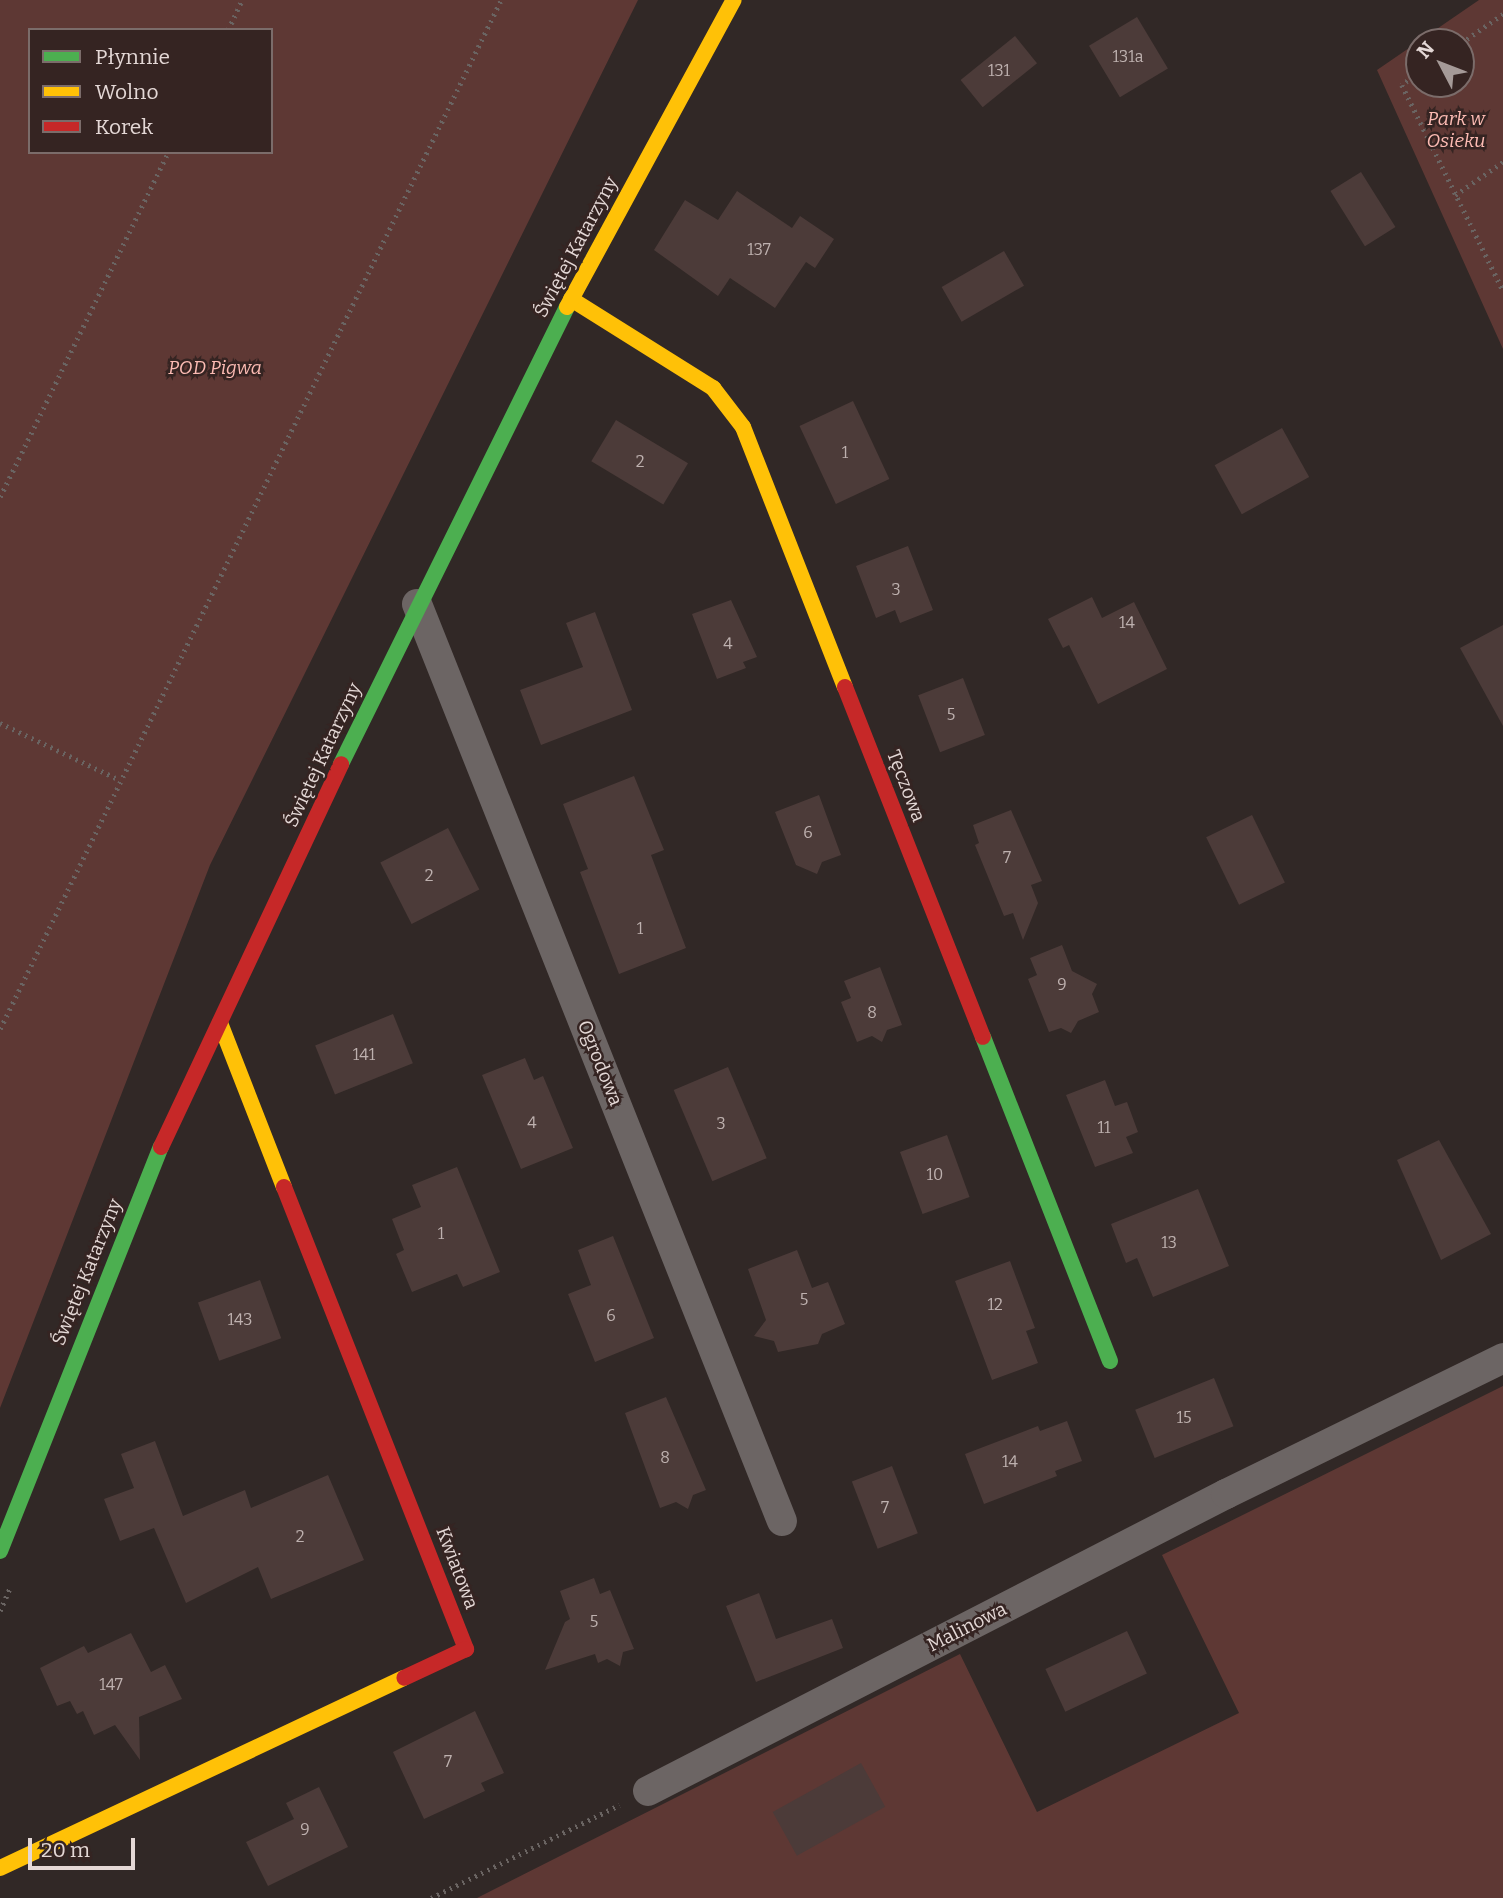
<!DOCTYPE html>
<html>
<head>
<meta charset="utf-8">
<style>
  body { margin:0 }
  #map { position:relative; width:1503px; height:1898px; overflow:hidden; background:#312826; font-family:Bitter,serif }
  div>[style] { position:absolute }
  .green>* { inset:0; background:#5e3834 }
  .building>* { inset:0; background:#4c3b39; transform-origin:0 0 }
  .path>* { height:4.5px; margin-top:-2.25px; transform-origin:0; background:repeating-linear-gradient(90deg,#6a6462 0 2px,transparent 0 7px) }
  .street>* { height:30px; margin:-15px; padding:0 15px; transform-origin:15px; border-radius:15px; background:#6c6564 }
  .fast>* { height:16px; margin:-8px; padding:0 8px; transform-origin:8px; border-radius:8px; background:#4caf50 }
  .slow>* { height:16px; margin:-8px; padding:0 8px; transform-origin:8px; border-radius:8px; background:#ffc107 }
  .jam>* { height:16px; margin:-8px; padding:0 8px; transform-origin:8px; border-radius:8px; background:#c62828 }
  span { translate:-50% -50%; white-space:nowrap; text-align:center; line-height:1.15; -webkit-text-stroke:5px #352422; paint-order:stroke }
  .number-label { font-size:16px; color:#beb1af }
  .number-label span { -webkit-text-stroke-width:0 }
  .park-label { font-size:19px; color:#fcbbb3; font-style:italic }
  .street-label { font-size:19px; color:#e4d8d6 }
  .legend { position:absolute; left:28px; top:28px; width:245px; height:126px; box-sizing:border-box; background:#352422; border:2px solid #7b6c6a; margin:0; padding:9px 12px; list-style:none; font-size:21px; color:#e4d8d6 }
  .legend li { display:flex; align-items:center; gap:14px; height:35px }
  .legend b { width:35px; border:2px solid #7b6c6a }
  .north { position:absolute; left:1405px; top:28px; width:70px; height:70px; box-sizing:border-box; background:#352422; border:2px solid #7b6c6a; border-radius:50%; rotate:312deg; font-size:19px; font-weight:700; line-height:28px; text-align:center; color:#e4d8d6 }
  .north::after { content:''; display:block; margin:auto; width:24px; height:32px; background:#a59a98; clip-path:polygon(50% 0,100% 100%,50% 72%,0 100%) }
  .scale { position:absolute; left:28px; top:1838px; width:107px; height:32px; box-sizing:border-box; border:4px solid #e4d8d6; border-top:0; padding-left:9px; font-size:21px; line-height:24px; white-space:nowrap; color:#e4d8d6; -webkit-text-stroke:5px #352422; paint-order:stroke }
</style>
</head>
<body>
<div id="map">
  <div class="green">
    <div style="clip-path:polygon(evenodd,0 0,638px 0,210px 865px,0 1408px,0 0,30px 30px,271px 30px,271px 152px,30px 152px,30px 30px)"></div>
    <div style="clip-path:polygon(evenodd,1479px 0,1503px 0,1503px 349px,1377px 70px,1479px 0,1461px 42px,1461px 84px,1419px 84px,1419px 42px,1461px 42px)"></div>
    <div style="clip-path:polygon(1503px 1386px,1503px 1898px,477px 1898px,960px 1654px,1037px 1812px,1239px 1713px,1162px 1555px)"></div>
  </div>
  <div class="building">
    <div style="left:1137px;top:17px;width:60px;height:56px;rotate:59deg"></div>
    <div style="left:1015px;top:36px;width:35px;height:70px;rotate:51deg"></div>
    <div style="left:1361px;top:172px;width:65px;height:36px;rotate:58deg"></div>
    <div style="clip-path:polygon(737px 191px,792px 228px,800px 216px,834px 239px,815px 268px,806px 262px,775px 308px,730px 278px,718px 296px,654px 250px,685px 200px,718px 220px)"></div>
    <div style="left:1004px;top:251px;width:40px;height:72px;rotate:60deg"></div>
    <div style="left:853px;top:401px;width:86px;height:59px;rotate:65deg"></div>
    <div style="left:616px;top:420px;width:84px;height:48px;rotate:31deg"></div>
    <div style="left:1282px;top:428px;width:56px;height:77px;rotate:61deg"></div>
    <div style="clip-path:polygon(908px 546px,933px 610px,900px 623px,895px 610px,876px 618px,856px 566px)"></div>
    <div style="clip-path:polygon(1092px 597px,1102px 618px,1134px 602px,1167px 669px,1098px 704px,1069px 645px,1063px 648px,1048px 619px)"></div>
    <div style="clip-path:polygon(731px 600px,757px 657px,743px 662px,746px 668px,717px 679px,692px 614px)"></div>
    <div style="clip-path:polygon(595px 612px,632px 710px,541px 745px,520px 690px,583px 667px,566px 623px)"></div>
    <div style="clip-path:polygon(1503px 625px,1503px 726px,1460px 648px)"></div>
    <div style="left:963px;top:678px;width:61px;height:48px;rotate:69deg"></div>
    <div style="clip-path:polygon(634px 776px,664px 850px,651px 855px,686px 948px,619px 974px,580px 872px,588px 869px,563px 804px)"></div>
    <div style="clip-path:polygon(819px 795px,841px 855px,822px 862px,817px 874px,796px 865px,775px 812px)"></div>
    <div style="clip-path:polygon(1011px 810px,1042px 881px,1031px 885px,1038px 903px,1023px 940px,1013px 913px,1004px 916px,975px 845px,979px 843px,973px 825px)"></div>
    <div style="left:1252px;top:815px;width:75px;height:51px;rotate:64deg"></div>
    <div style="left:448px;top:828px;width:69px;height:76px;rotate:63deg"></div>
    <div style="clip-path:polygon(1062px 945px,1072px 971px,1097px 984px,1092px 994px,1099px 1012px,1078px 1021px,1071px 1033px,1061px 1028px,1049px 1032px,1028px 979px,1037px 975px,1030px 958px)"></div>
    <div style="clip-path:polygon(880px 967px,902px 1025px,887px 1030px,882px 1042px,872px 1036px,857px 1042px,841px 1002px,851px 998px,844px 981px)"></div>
    <div style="left:393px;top:1014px;width:53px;height:84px;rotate:68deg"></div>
    <div style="clip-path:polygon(525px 1058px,534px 1080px,543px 1076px,573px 1148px,521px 1169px,482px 1075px)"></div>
    <div style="left:728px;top:1067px;width:99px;height:59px;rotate:67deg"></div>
    <div style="clip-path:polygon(1105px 1080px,1115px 1106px,1127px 1102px,1138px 1132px,1126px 1137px,1133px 1153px,1095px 1167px,1066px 1095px)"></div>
    <div style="left:947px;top:1135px;width:66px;height:50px;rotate:70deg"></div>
    <div style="clip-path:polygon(1439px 1140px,1491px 1234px,1441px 1260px,1397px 1160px)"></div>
    <div style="clip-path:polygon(457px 1167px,500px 1272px,463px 1287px,457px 1274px,412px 1292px,396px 1254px,404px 1250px,392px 1219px,421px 1207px,412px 1185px)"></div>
    <div style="clip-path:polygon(1198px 1189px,1229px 1266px,1153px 1297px,1137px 1258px,1126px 1263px,1111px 1224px)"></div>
    <div style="clip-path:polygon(613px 1236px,654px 1338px,595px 1362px,568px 1294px,591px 1285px,578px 1250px)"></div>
    <div style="clip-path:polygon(797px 1250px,812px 1288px,828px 1282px,845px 1324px,822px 1334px,818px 1344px,778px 1352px,774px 1341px,754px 1336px,766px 1320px,748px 1269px)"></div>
    <div style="clip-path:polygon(1010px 1261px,1035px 1328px,1026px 1331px,1038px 1363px,992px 1380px,955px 1281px)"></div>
    <div style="left:260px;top:1280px;width:62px;height:66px;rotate:70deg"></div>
    <div style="left:1214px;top:1378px;width:52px;height:85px;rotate:68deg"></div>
    <div style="clip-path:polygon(666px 1397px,706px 1490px,693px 1495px,688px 1509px,676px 1502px,660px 1508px,625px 1413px)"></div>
    <div style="clip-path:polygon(1067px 1421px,1082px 1461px,1055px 1471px,1057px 1476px,984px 1504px,965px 1454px,1038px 1426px,1040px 1431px)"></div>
    <div style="clip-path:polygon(155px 1441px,183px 1516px,245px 1490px,251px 1508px,328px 1475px,364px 1560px,271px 1599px,258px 1567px,186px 1603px,154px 1528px,120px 1541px,104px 1499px,134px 1488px,121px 1454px)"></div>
    <div style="left:892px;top:1466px;width:72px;height:43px;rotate:69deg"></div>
    <div style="clip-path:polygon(594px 1578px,600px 1594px,610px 1590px,634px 1649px,623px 1652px,620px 1666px,607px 1659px,598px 1663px,595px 1654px,545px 1670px,565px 1622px,570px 1619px,560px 1591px)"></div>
    <div style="clip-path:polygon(759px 1593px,776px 1639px,832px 1619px,843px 1648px,756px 1682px,726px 1606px)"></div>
    <div style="left:1127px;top:1631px;width:47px;height:90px;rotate:65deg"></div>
    <div style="clip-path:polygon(131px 1633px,151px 1672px,165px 1665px,182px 1699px,139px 1717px,140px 1760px,115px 1725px,94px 1735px,83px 1711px,77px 1714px,70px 1701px,57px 1706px,40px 1668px,84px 1646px,88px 1653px)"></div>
    <div style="clip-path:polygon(475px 1711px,504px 1773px,481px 1783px,485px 1791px,424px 1819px,393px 1752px)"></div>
    <div style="left:861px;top:1763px;width:50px;height:101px;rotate:61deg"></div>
    <div style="clip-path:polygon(319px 1787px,348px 1847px,268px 1886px,246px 1842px,294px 1819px,286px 1803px)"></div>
  </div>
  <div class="path">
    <div style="left:228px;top:30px;width:33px;rotate:-65deg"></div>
    <div style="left:1461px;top:43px;width:51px;rotate:-34.6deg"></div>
    <div style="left:1419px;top:73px;width:21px;rotate:145deg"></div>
    <div style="left:1402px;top:85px;width:229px;rotate:63.8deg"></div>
    <div style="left:1455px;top:195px;width:58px;rotate:-34.5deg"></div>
    <div style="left:0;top:497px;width:384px;rotate:-64deg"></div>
    <div style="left:0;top:723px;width:133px;rotate:25.4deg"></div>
    <div style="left:0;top:1029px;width:1144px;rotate:-64.04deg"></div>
    <div style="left:0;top:1611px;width:26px;rotate:-67deg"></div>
    <div style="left:431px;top:1898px;width:210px;rotate:-26.3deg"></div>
  </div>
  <div class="street">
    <div style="left:417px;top:604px;width:987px;rotate:68.3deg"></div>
    <div style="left:648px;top:1791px;width:650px;rotate:-27.2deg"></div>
    <div style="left:1226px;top:1494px;width:309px;rotate:-26.1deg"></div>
  </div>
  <div class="fast">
    <div style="left:341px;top:764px;width:510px;rotate:-63.69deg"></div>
    <div style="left:983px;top:1037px;width:348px;rotate:68.6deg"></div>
    <div style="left:0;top:1551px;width:435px;rotate:-68.3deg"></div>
  </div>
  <div class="slow">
    <div style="left:571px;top:299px;width:168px;rotate:32.1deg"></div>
    <div style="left:713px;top:388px;width:49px;rotate:52.4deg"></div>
    <div style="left:743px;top:427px;width:279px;rotate:68.6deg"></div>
    <div style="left:567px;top:307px;width:349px;rotate:-61.5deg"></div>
    <div style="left:220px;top:1023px;width:176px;rotate:68.7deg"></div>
    <div style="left:0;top:1868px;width:446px;rotate:-25.2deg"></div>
  </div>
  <div class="jam">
    <div style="left:845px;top:687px;width:376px;rotate:68.5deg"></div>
    <div style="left:161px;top:1147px;width:423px;rotate:-64.8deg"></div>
    <div style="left:284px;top:1187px;width:497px;rotate:68.5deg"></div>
    <div style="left:466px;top:1649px;width:68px;rotate:154.9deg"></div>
  </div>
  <div class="number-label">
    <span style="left:1128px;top:57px">131a</span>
    <span style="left:999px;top:71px">131</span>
    <span style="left:759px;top:250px">137</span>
    <span style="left:845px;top:453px">1</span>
    <span style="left:640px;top:462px">2</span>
    <span style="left:896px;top:590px">3</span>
    <span style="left:1127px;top:623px">14</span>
    <span style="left:728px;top:644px">4</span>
    <span style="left:951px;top:715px">5</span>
    <span style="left:808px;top:833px">6</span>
    <span style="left:1007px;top:858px">7</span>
    <span style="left:429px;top:876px">2</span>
    <span style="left:640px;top:929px">1</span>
    <span style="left:1062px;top:985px">9</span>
    <span style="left:872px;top:1013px">8</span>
    <span style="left:364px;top:1055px">141</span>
    <span style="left:532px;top:1123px">4</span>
    <span style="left:721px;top:1124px">3</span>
    <span style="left:1104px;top:1128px">11</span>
    <span style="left:935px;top:1175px">10</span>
    <span style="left:441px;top:1234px">1</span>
    <span style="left:1169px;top:1243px">13</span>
    <span style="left:804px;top:1300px">5</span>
    <span style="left:995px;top:1305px">12</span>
    <span style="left:611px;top:1316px">6</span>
    <span style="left:240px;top:1320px">143</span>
    <span style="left:1184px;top:1418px">15</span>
    <span style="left:665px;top:1458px">8</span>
    <span style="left:1010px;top:1462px">14</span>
    <span style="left:885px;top:1508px">7</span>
    <span style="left:300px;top:1537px">2</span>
    <span style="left:594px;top:1622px">5</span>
    <span style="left:111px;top:1685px">147</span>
    <span style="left:448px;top:1762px">7</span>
    <span style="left:305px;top:1830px">9</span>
  </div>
  <div class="park-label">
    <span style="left:1456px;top:130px">Park w<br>Osieku</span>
    <span style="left:215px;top:368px">POD Pigwa</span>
  </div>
  <div class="street-label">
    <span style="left:576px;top:247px;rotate:-62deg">Świętej Katarzyny</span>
    <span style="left:323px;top:755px;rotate:-65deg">Świętej Katarzyny</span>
    <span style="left:906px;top:786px;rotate:69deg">Tęczowa</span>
    <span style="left:600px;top:1063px;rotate:68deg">Ogrodowa</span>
    <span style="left:87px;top:1272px;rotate:-68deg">Świętej Katarzyny</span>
    <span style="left:457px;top:1568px;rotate:69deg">Kwiatowa</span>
    <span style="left:967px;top:1627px;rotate:-27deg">Malinowa</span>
  </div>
  <ul class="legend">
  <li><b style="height:9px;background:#4caf50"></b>Płynnie</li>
  <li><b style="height:9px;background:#ffc107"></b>Wolno</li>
  <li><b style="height:9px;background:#c62828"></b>Korek</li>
  </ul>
  <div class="north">N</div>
  <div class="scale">20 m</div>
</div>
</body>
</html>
